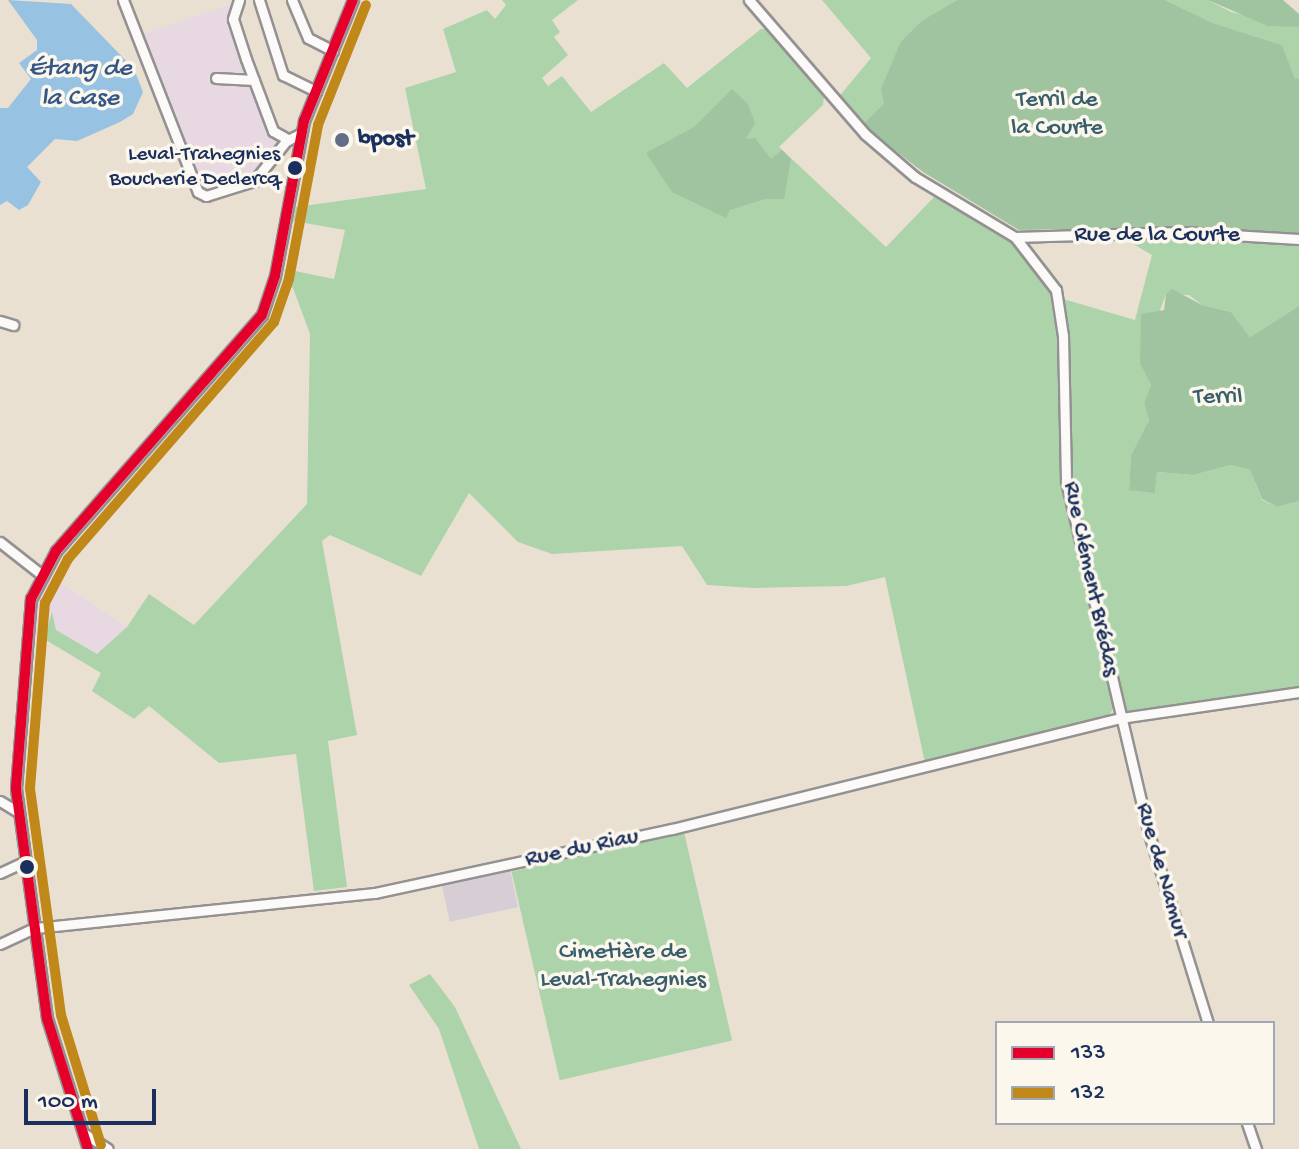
<!DOCTYPE html>
<html>
<head>
<meta charset="utf-8">
<style>
  body { margin:0 }
  #map { position:relative; width:1299px; height:1149px; overflow:hidden; background:#eae0d2; font-family:"Gochi Hand",sans-serif }
  div>[style] { position:absolute }
  .built>* { inset:0; background:#e8d8e2 }
  .industrial>* { inset:0; background:#d7ced5; transform-origin:0 0 }
  .green>* { inset:0; background:#acd3aa; transform-origin:0 0 }
  .forest>* { inset:0; background:#a0c49f }
  .water>* { inset:0; background:#97c2e1 }
  .roads { filter:drop-shadow(2px 0 #939192) drop-shadow(-2px 0 #939192) drop-shadow(0 2px #939192) drop-shadow(0 -2px #939192) }
  .minor>* { height:9px; margin:-4.5px; padding:0 4.5px; transform-origin:4.5px; border-radius:4.5px; background:#fcfaf8 }
  .bus-1>* { height:10px; margin:-5px; padding:0 5px; transform-origin:5px; border-radius:5px; background:#e4002b }
  .bus-2>* { height:10px; margin:-5px; padding:0 5px; transform-origin:5px; border-radius:5px; background:#c08818 }
  .dots>* { width:22px; height:22px; translate:-50% -50%; box-sizing:border-box; border:4px solid #fbf7ec; border-radius:50% }
  span { translate:-50% -50%; white-space:nowrap; text-align:center; line-height:1.15; -webkit-text-stroke:7px #fbf7ec; paint-order:stroke }
  .bus-label { font-size:22px; color:#1b2f5e }
  .right { translate:-100% -50%; text-align:right }
  .park-label { font-size:24px; color:#385d6b }
  .poi-label { font-size:24px; color:#1b2f5e; font-weight:700 }
  .left { translate:0 -50%; text-align:left }
  .street-label { font-size:24px; color:#1b2f5e }
  .water-label { font-size:26px; color:#355787; font-style:italic }
  .legend { position:absolute; left:995px; top:1021px; width:280px; height:104px; box-sizing:border-box; background:#fbf7ec; border:2px solid #a1a7b3; margin:0; padding:10px 14px; list-style:none; font-size:24px; color:#1b2f5e }
  .legend li { display:flex; align-items:center; gap:16px; height:40px }
  .legend b { width:40px; border:2px solid #a1a7b3 }
  .scale { position:absolute; left:24px; top:1089px; width:132px; height:36px; box-sizing:border-box; border:4px solid #1b2f5e; border-top:0; padding-left:10px; font-size:24px; line-height:28px; white-space:nowrap; color:#1b2f5e; -webkit-text-stroke:6px #fbf7ec; paint-order:stroke }
</style>
</head>
<body>
<div id="map">
  <div class="built">
    <div style="clip-path:polygon(232px 4px,275px 131px,299px 141px,297px 149px,288px 147px,253px 190px,197px 196px,142px 34px)"></div>
    <div style="clip-path:polygon(50px 576px,127px 627px,102px 652px,89px 654px,66px 639px,56px 630px,51px 612px,47px 630px,33px 640px,39px 600px)"></div>
  </div>
  <div class="industrial">
    <div style="left:510px;top:869px;width:39px;height:70px;rotate:78deg"></div>
  </div>
  <div class="green">
    <div style="clip-path:polygon(502px 0,578px 0,552px 20px,560px 32px,554px 37px,568px 55px,542px 78px,548px 86px,562px 76px,591px 112px,664px 63px,687px 88px,761px 29px,769px 29px,824px 97px,823px 105px,779px 147px,886px 247px,937px 194px,1015px 243px,1052px 289px,1058px 312px,1065px 490px,1114px 707px,1109px 716px,925px 763px,885px 577px,846px 586px,753px 588px,707px 585px,682px 546px,552px 554px,518px 542px,469px 493px,421px 576px,330px 535px,322px 541px,357px 735px,328px 741px,347px 887px,314px 891px,296px 754px,219px 763px,149px 706px,134px 719px,92px 691px,101px 673px,39px 636px,47px 630px,52px 612px,56px 630px,97px 654px,127px 627px,149px 594px,194px 625px,307px 504px,310px 334px,293px 288px,283px 283px,285px 269px,334px 279px,345px 230px,293px 221px,296px 207px,426px 189px,405px 88px,456px 72px,443px 29px,487px 10px,495px 19px,506px 5px)"></div>
    <div style="clip-path:polygon(822px 0,957px 0,921px 21px,901px 41px,884px 103px,862px 125px,837px 99px,871px 58px)"></div>
    <div style="clip-path:polygon(1165px 0,1208px 0,1231px 12px,1299px 27px,1299px 78px,1295px 80px,1282px 45px,1213px 23px)"></div>
    <div style="clip-path:polygon(1187px 236px,1299px 243px,1299px 306px,1250px 337px,1231px 312px,1202px 305px,1189px 295px,1166px 294px,1140px 364px,1151px 385px,1144px 403px,1149px 420px,1131px 455px,1129px 489px,1155px 492px,1157px 472px,1193px 475px,1231px 465px,1250px 470px,1262px 500px,1277px 507px,1299px 501px,1299px 689px,1132px 714px,1123px 710px,1070px 486px,1063px 299px,1135px 320px,1152px 255px,1121px 237px)"></div>
    <div style="left:684px;top:832px;width:214px;height:177px;rotate:77deg"></div>
    <div style="clip-path:polygon(430px 974px,455px 1007px,521px 1149px,479px 1149px,439px 1029px,409px 985px)"></div>
  </div>
  <div class="forest">
    <div style="clip-path:polygon(957px 0,1165px 0,1213px 23px,1282px 45px,1295px 79px,1299px 78px,1299px 234px,1182px 227px,1019px 230px,923px 172px,862px 125px,884px 103px,881px 89px,901px 41px,921px 21px)"></div>
    <div style="clip-path:polygon(1208px 0,1283px 0,1299px 14px,1299px 27px,1268px 26px)"></div>
    <div style="clip-path:polygon(732px 89px,748px 104px,755px 123px,746px 139px,755px 138px,771px 159px,782px 150px,791px 159px,784px 199px,765px 199px,730px 210px,726px 218px,672px 192px,646px 153px,694px 127px)"></div>
    <div style="clip-path:polygon(1172px 289px,1202px 305px,1231px 312px,1250px 337px,1299px 306px,1299px 501px,1277px 507px,1262px 499px,1250px 470px,1231px 465px,1193px 475px,1157px 472px,1155px 493px,1129px 490px,1131px 455px,1149px 420px,1144px 403px,1151px 385px,1140px 364px,1141px 314px,1164px 310px,1166px 294px)"></div>
  </div>
  <div class="water">
    <div style="clip-path:polygon(8px 0,71px 4px,134px 69px,143px 92px,133px 114px,120px 122px,77px 141px,55px 139px,27px 167px,41px 182px,28px 205px,19px 210px,7px 201px,0 205px,0 108px,8px 108px,31px 79px,19px 63px,37px 50px,37px 40px)"></div>
  </div>
  <div class="roads">
    <div class="minor">
      <div style="left:123px;top:0;width:206px;rotate:68.7deg"></div>
      <div style="left:198px;top:192px;width:9px;rotate:27deg"></div>
      <div style="left:206px;top:196px;width:50px;rotate:-17.4deg"></div>
      <div style="left:254px;top:181px;width:51px;rotate:-51.3deg"></div>
      <div style="left:286px;top:141px;width:16px;rotate:-27deg"></div>
      <div style="left:239px;top:0;width:20px;rotate:108deg"></div>
      <div style="left:233px;top:19px;width:42px;rotate:72deg"></div>
      <div style="left:246px;top:59px;width:77px;rotate:69.4deg"></div>
      <div style="left:273px;top:131px;width:18px;rotate:29deg"></div>
      <div style="left:259px;top:0;width:79px;rotate:72.3deg"></div>
      <div style="left:283px;top:75px;width:37px;rotate:26deg"></div>
      <div style="left:292px;top:0;width:41px;rotate:67.2deg"></div>
      <div style="left:308px;top:38px;width:28px;rotate:27deg"></div>
      <div style="left:749px;top:0;width:177px;rotate:49.1deg"></div>
      <div style="left:865px;top:134px;width:66px;rotate:40.7deg"></div>
      <div style="left:915px;top:177px;width:117px;rotate:31deg"></div>
      <div style="left:1015px;top:237px;width:67px;rotate:52.3deg"></div>
      <div style="left:1056px;top:290px;width:47px;rotate:81.3deg"></div>
      <div style="left:1063px;top:336px;width:145px;rotate:88.8deg"></div>
      <div style="left:1066px;top:481px;width:363px;rotate:76.8deg"></div>
      <div style="left:1149px;top:834px;width:198px;rotate:72.7deg"></div>
      <div style="left:216px;top:78px;width:38px;rotate:3deg"></div>
      <div style="left:1015px;top:237px;width:167px;rotate:-1.7deg"></div>
      <div style="left:1182px;top:232px;width:117px;rotate:3.4deg"></div>
      <div style="left:0;top:321px;width:14px;rotate:17deg"></div>
      <div style="left:0;top:542px;width:53px;rotate:38.2deg"></div>
      <div style="left:0;top:801px;width:21px;rotate:31deg"></div>
      <div style="left:0;top:873px;width:29px;rotate:-25deg"></div>
      <div style="left:0;top:944px;width:38px;rotate:-25deg"></div>
      <div style="left:35px;top:928px;width:342px;rotate:-5.9deg"></div>
      <div style="left:375px;top:893px;width:304px;rotate:-12.2deg"></div>
      <div style="left:672px;top:829px;width:463px;rotate:-13.9deg"></div>
      <div style="left:1121px;top:718px;width:180px;rotate:-8.3deg"></div>
      <div style="left:1247px;top:1123px;width:28px;rotate:71deg"></div>
      <div style="left:85px;top:1134px;width:27px;rotate:33deg"></div>
      <div style="left:88px;top:1149px;width:137px;rotate:-107.4deg"></div>
      <div style="left:47px;top:1018px;width:232px;rotate:-97.7deg"></div>
      <div style="left:16px;top:788px;width:190px;rotate:-85.5deg"></div>
      <div style="left:31px;top:599px;width:54px;rotate:-62.5deg"></div>
      <div style="left:56px;top:551px;width:313px;rotate:-48.9deg"></div>
      <div style="left:262px;top:315px;width:41px;rotate:-71.6deg"></div>
      <div style="left:275px;top:276px;width:158px;rotate:-79.4deg"></div>
      <div style="left:304px;top:121px;width:131px;rotate:-68deg"></div>
    </div>
  </div>
  <div class="bus-1">
    <div style="left:88px;top:1149px;width:137px;rotate:-107.4deg"></div>
    <div style="left:47px;top:1018px;width:232px;rotate:-97.7deg"></div>
    <div style="left:16px;top:788px;width:190px;rotate:-85.5deg"></div>
    <div style="left:31px;top:599px;width:54px;rotate:-62.5deg"></div>
    <div style="left:56px;top:551px;width:313px;rotate:-48.9deg"></div>
    <div style="left:262px;top:315px;width:41px;rotate:-71.6deg"></div>
    <div style="left:275px;top:276px;width:158px;rotate:-79.4deg"></div>
    <div style="left:304px;top:121px;width:131px;rotate:-68deg"></div>
  </div>
  <div class="bus-2">
    <div style="left:101px;top:1145px;width:136px;rotate:-107.1deg"></div>
    <div style="left:61px;top:1015px;width:229px;rotate:-97.8deg"></div>
    <div style="left:30px;top:788px;width:186px;rotate:-85.4deg"></div>
    <div style="left:45px;top:603px;width:50px;rotate:-62.4deg"></div>
    <div style="left:68px;top:559px;width:314px;rotate:-49deg"></div>
    <div style="left:274px;top:322px;width:46px;rotate:-70.8deg"></div>
    <div style="left:289px;top:279px;width:157px;rotate:-79.3deg"></div>
    <div style="left:318px;top:125px;width:129px;rotate:-68.2deg"></div>
  </div>
  <div class="dots">
    <div style="left:342px;top:140px;background:#636d87"></div>
    <div style="left:295px;top:168px;background:#1b2f5e"></div>
    <div style="left:27px;top:867px;background:#1b2f5e"></div>
  </div>
  <div class="bus-label">
    <span class="right" style="left:280px;top:168px">Leval-Trahegnies<br>Boucherie Declercq</span>
  </div>
  <div class="park-label">
    <span style="left:1057px;top:115px">Terril de<br>la Courte</span>
    <span style="left:1218px;top:398px">Terril</span>
    <span style="left:623px;top:967px">Cimetière de<br>Leval-Trahegnies</span>
  </div>
  <div class="poi-label">
    <span class="left" style="left:358px;top:140px">bpost</span>
  </div>
  <div class="street-label">
    <span style="left:1157px;top:236px">Rue de la Courte</span>
    <span style="left:1090px;top:579px;rotate:78deg">Rue Clément Brédas</span>
    <span style="left:582px;top:849px;rotate:-12deg">Rue du Riau</span>
    <span style="left:1161px;top:871px;rotate:74deg">Rue de Namur</span>
  </div>
  <div class="water-label">
    <span style="left:80px;top:85px">Étang de<br>la Case</span>
  </div>
  <ul class="legend">
  <li><b style="height:10px;background:#e4002b"></b>133</li>
  <li><b style="height:10px;background:#c08818"></b>132</li>
  </ul>
  <div class="scale">100 m</div>
</div>
</body>
</html>
